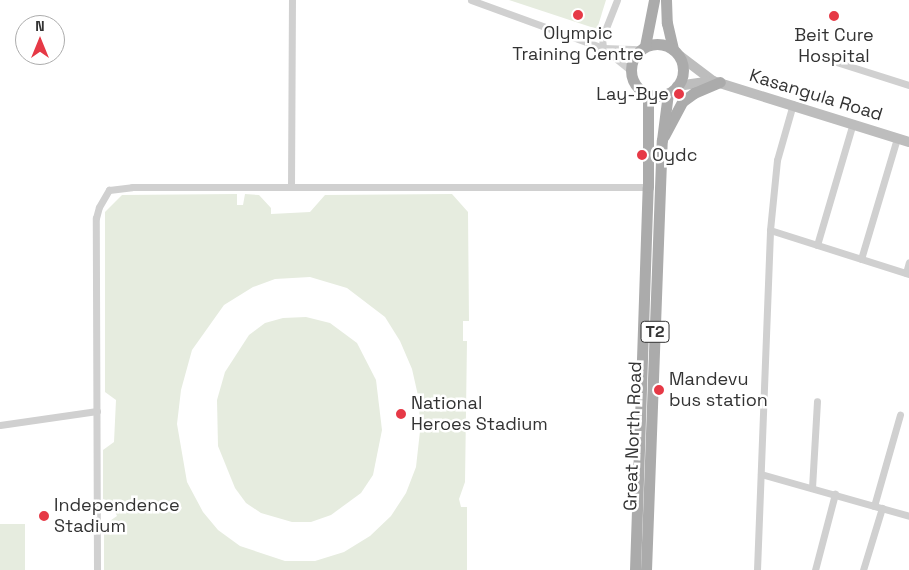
<!DOCTYPE html>
<html>
<head>
<meta charset="utf-8">
<style>
  body { margin:0 }
  #map { position:relative; width:909px; height:570px; overflow:hidden; background:#fff; font-family:"Space Grotesk",sans-serif }
  div>[style] { position:absolute }
  .green>* { inset:0; background:#e6ecdf; transform-origin:0 0 }
  .minor>* { height:7px; margin:-3.5px; padding:0 3.5px; transform-origin:3.5px; border-radius:3.5px; background:#d0d0d0 }
  .secondary>* { height:10px; margin:-5px; padding:0 5px; transform-origin:5px; border-radius:5px; background:#bdbdbd }
  .primary>* { height:11px; margin:-5.5px; padding:0 5.5px; transform-origin:5.5px; border-radius:5.5px; background:#ababab }
  .primary>.ring { margin:-5.5px; padding:0; box-sizing:content-box; background:none; border:11px solid #ababab; border-radius:50% }
  .dots>* { width:14px; height:14px; translate:-50% -50%; box-sizing:border-box; border:2px solid #fff; border-radius:50% }
  span { translate:-50% -50%; white-space:nowrap; text-align:center; line-height:1.15; -webkit-text-stroke:5px #fff; paint-order:stroke }
  .shield-label span { padding:1px 4px; background:#fff; border:1px solid; border-radius:4px; -webkit-text-stroke-width:0 }
  .shield-label { font-size:16px; color:#333; font-weight:700 }
  .poi-label { font-size:18px; color:#333 }
  .right { translate:-100% -50%; text-align:right }
  .left { translate:0 -50%; text-align:left }
  .street-label { font-size:18px; color:#333 }
  .north { position:absolute; left:15px; top:15px; width:50px; height:50px; box-sizing:border-box; background:#fff; border:1px solid #adadad; border-radius:50%; rotate:0deg; font-size:14px; font-weight:700; line-height:20px; text-align:center; color:#333 }
  .north::after { content:''; display:block; margin:auto; width:18px; height:22px; background:#e63946; clip-path:polygon(50% 0,100% 100%,50% 72%,0 100%) }
</style>
</head>
<body>
<div id="map">
  <div class="green">
    <div style="clip-path:polygon(509px 0,606px 0,597px 29px)"></div>
    <div style="clip-path:polygon(evenodd,237px 194px,237px 205px,243px 205px,245px 194px,259px 195px,271px 208px,271px 214px,310px 212px,325px 195px,452px 194px,468px 212px,469px 321px,463px 321px,463px 341px,467px 341px,465px 482px,459px 499px,461px 507px,467px 507px,467px 570px,104px 570px,104px 525px,117px 516px,110px 501px,103px 499px,103px 450px,114px 442px,116px 400px,105px 392px,105px 212px,122px 195px,237px 194px,310px 277px,347px 288px,385px 317px,400px 341px,412px 369px,419px 400px,420px 431px,416px 467px,406px 493px,391px 516px,370px 536px,344px 552px,315px 561px,285px 561px,240px 546px,218px 530px,203px 512px,187px 482px,177px 424px,181px 390px,192px 350px,224px 305px,253px 287px,275px 279px,310px 277px)"></div>
    <div style="clip-path:polygon(306px 317px,330px 323px,357px 343px,376px 380px,382px 430px,373px 475px,361px 493px,331px 515px,311px 522px,292px 522px,261px 513px,246px 503px,235px 488px,218px 446px,217px 400px,225px 372px,249px 335px,265px 323px,283px 318px)"></div>
    <div style="left:0;top:524px;width:25px;height:46px"></div>
  </div>
  <div class="minor">
    <div style="left:471px;top:0;width:140px;rotate:20deg"></div>
    <div style="left:603px;top:48px;width:37px;rotate:2deg"></div>
    <div style="left:617px;top:0;width:41px;rotate:111.5deg"></div>
    <div style="left:602px;top:38px;width:10px;rotate:84deg"></div>
    <div style="left:603px;top:48px;width:36px;rotate:39deg"></div>
    <div style="left:830px;top:60px;width:83px;rotate:17.6deg"></div>
    <div style="left:291px;top:187px;width:187px;rotate:-89.7deg"></div>
    <div style="left:770px;top:230px;width:146px;rotate:17.6deg"></div>
    <div style="left:817px;top:245px;width:127px;rotate:-73.6deg"></div>
    <div style="left:861px;top:259px;width:126px;rotate:-73.4deg"></div>
    <div style="left:906px;top:273px;width:11px;rotate:-75deg"></div>
    <div style="left:0;top:425px;width:98px;rotate:-8.2deg"></div>
    <div style="left:761px;top:474px;width:154px;rotate:15.8deg"></div>
    <div style="left:812px;top:488px;width:87px;rotate:-86.7deg"></div>
    <div style="left:874px;top:506px;width:95px;rotate:-74.1deg"></div>
    <div style="left:97px;top:570px;width:352px;rotate:-90.2deg"></div>
    <div style="left:96px;top:218px;width:11px;rotate:-75deg"></div>
    <div style="left:99px;top:207px;width:20px;rotate:-60deg"></div>
    <div style="left:109px;top:190px;width:23px;rotate:-7deg"></div>
    <div style="left:132px;top:187px;width:516px"></div>
    <div style="left:757px;top:570px;width:340px;rotate:-87.8deg"></div>
    <div style="left:770px;top:230px;width:70px;rotate:-84.3deg"></div>
    <div style="left:777px;top:160px;width:58px;rotate:-74.1deg"></div>
    <div style="left:815px;top:570px;width:79px;rotate:-75.3deg"></div>
    <div style="left:863px;top:570px;width:65px;rotate:-73deg"></div>
  </div>
  <div class="secondary">
    <div style="left:680px;top:56px;width:41px;rotate:37.1deg"></div>
    <div style="left:677px;top:86px;width:36px;rotate:-8deg"></div>
    <div style="left:713px;top:81px;width:205px;rotate:17.3deg"></div>
  </div>
  <div class="primary">
    <div style="left:666px;top:0;width:23px;rotate:88deg"></div>
    <div style="left:667px;top:23px;width:27px;rotate:77deg"></div>
    <div class="ring" style="left:631px;top:44px;width:41px;height:41px"></div>
    <div style="left:645px;top:46px;width:47px;rotate:-78.9deg"></div>
    <div style="left:664px;top:136px;width:40px;rotate:-62deg"></div>
    <div style="left:683px;top:101px;width:14px;rotate:-36deg"></div>
    <div style="left:694px;top:93px;width:28px;rotate:-23deg"></div>
    <div style="left:635px;top:570px;width:383px;rotate:-88.1deg"></div>
    <div style="left:648px;top:187px;width:93px;rotate:-90deg"></div>
    <div style="left:646px;top:570px;width:430px;rotate:-87.9deg"></div>
    <div style="left:662px;top:140px;width:47px;rotate:-82.7deg"></div>
  </div>
  <div class="dots">
    <div style="left:578px;top:15px;background:#e63946"></div>
    <div style="left:834px;top:16px;background:#e63946"></div>
    <div style="left:679px;top:94px;background:#e63946"></div>
    <div style="left:642px;top:155px;background:#e63946"></div>
    <div style="left:659px;top:390px;background:#e63946"></div>
    <div style="left:401px;top:414px;background:#e63946"></div>
    <div style="left:44px;top:516px;background:#e63946"></div>
  </div>
  <div class="shield-label">
    <span style="left:655px;top:332px">T2</span>
  </div>
  <div class="poi-label">
    <span style="left:578px;top:44px">Olympic<br>Training Centre</span>
    <span style="left:834px;top:46px">Beit Cure<br>Hospital</span>
    <span class="right" style="left:669px;top:94px">Lay-Bye</span>
    <span class="left" style="left:652px;top:155px">Oydc</span>
    <span class="left" style="left:669px;top:390px">Mandevu<br>bus station</span>
    <span class="left" style="left:411px;top:414px">National<br>Heroes Stadium</span>
    <span class="left" style="left:54px;top:516px">Independence<br>Stadium</span>
  </div>
  <div class="street-label">
    <span style="left:816px;top:95px;rotate:17deg">Kasangula Road</span>
    <span style="left:633px;top:436px;rotate:-88deg">Great North Road</span>
  </div>
  <div class="north">N</div>
</div>
</body>
</html>
